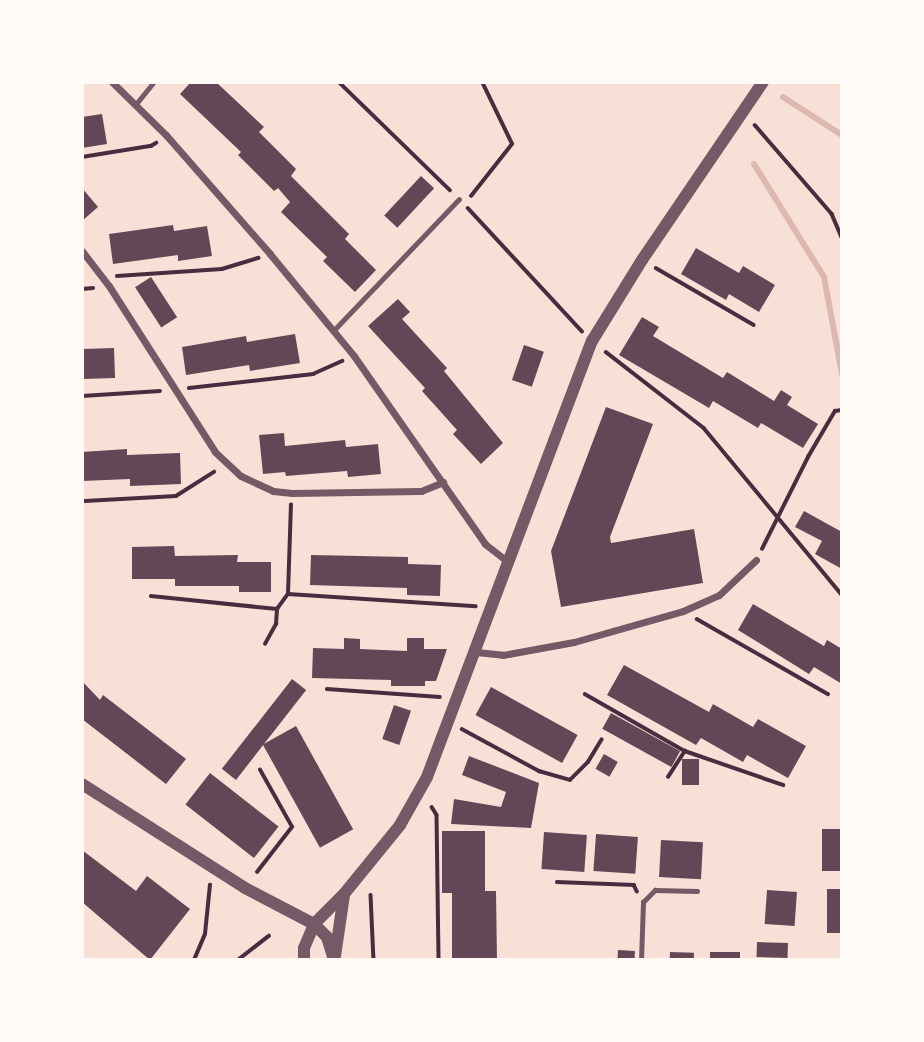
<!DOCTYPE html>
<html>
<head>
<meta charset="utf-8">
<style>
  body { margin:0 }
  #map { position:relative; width:924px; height:1042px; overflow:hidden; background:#f7e1d7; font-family:"Alegreya Sans",sans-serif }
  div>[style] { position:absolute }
  .stream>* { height:6px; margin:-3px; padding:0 3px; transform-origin:3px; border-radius:3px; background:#dcb8b0 }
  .building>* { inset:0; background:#644757; transform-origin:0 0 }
  .path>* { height:3.5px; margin:-1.75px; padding:0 1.75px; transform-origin:1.75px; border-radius:1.75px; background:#4a2c40 }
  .service>* { height:4.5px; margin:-2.25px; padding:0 2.25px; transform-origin:2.25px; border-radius:2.25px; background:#755966 }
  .minor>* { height:7px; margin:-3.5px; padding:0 3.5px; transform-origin:3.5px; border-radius:3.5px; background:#755966 }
  .tertiary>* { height:12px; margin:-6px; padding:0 6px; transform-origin:6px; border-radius:6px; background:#755966 }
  span { translate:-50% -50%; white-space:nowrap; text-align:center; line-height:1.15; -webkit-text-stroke:5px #fffaf5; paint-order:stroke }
  .frame { position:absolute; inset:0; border:84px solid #fffaf5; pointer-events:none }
</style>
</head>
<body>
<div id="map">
  <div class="stream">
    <div style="left:783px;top:97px;width:70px;rotate:32.8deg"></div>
    <div style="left:754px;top:164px;width:133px;rotate:58.2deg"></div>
    <div style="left:824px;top:277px;width:99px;rotate:79.5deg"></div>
  </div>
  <div class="building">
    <div style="clip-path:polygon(191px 82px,216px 82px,264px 127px,259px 132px,296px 169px,291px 176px,349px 234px,345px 239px,376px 270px,355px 292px,323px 261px,327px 257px,281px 212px,290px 202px,278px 188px,274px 191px,238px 155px,241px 152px,180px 94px)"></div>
    <div style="clip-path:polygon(102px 114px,107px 144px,82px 148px,82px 117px)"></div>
    <div style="left:421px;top:176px;width:18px;height:54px;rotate:43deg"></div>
    <div style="clip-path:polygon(82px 188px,98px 207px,82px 221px)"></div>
    <div style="clip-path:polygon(173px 225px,174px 231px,207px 226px,212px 256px,178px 261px,178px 255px,113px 264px,109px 234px)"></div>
    <div style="clip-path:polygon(696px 248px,739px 273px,743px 266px,775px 285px,759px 312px,729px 294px,726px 300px,681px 274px)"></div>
    <div style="left:151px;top:277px;width:48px;height:19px;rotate:57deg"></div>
    <div style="clip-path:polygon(398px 299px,410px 312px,402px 319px,447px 368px,444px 371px,503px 443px,481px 464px,453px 434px,457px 430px,422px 391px,425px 388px,368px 326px)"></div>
    <div style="clip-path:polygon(642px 317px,659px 327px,653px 336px,723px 378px,727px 372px,774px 401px,781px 390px,792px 397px,787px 405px,818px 424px,803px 448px,761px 423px,758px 428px,713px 401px,709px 408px,619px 355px)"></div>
    <div style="clip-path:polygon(295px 334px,300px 363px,250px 371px,249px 365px,186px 375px,182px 347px,246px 336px,247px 342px)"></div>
    <div style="left:524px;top:345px;width:21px;height:37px;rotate:19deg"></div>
    <div style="left:114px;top:348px;width:30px;height:32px;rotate:88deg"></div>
    <div style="clip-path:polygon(606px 407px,653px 424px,610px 537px,611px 543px,694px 529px,703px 583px,561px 607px,551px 551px)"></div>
    <div style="clip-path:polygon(284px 433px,285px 446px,345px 440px,346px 447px,378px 444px,381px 474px,348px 477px,347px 471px,286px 476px,285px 472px,263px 474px,259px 435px)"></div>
    <div style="clip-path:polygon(127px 449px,127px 455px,180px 453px,181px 484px,130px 486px,130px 479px,82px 481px,82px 452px)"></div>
    <div style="clip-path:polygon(804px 511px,842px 532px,842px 569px,815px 554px,822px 541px,795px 527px)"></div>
    <div style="clip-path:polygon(174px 546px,175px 556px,238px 555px,237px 562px,271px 562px,271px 592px,239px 592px,239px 586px,175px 586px,175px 579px,132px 579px,132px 547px)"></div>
    <div style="clip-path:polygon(311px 555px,408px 557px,408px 564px,441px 565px,440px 596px,407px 595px,407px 588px,310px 585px)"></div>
    <div style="clip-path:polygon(753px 604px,824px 646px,827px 640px,842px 649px,842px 684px,814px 667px,809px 674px,738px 630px)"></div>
    <div style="clip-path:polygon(344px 638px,360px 639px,360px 649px,407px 651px,407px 638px,424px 638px,424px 649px,447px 649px,436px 681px,425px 681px,425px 686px,391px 686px,391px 680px,312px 678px,313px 648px,344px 649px)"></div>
    <div style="clip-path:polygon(624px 665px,709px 712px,713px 704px,753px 727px,758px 719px,806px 746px,788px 778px,747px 755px,743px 762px,701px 738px,696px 745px,607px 695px)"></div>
    <div style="left:292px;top:679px;width:18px;height:114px;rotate:38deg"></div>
    <div style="clip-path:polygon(82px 681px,100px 700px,103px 695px,186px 759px,166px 784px,82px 719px)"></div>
    <div style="left:491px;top:687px;width:99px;height:32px;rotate:29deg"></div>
    <div style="left:394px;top:705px;width:18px;height:36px;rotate:19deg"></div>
    <div style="left:611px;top:713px;width:79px;height:18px;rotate:29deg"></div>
    <div style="left:296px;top:726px;width:118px;height:38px;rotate:61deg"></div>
    <div style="left:604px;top:754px;width:16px;height:17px;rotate:30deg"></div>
    <div style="clip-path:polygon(469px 756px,539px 783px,531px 828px,451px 824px,454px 799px,501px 807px,506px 792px,462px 775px)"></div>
    <div style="left:682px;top:759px;width:17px;height:26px"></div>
    <div style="left:210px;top:773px;width:87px;height:40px;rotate:38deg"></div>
    <div style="left:822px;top:829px;width:20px;height:42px"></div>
    <div style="clip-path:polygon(442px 831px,485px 831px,485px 891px,496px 891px,497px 960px,452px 960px,452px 893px,442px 893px)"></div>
    <div style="left:544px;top:832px;width:43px;height:37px;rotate:4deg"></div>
    <div style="left:596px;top:834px;width:42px;height:37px;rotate:4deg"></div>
    <div style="left:661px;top:840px;width:42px;height:37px;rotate:3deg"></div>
    <div style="clip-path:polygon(82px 850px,136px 891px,147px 876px,190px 909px,150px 960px,82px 902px)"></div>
    <div style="left:827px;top:889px;width:15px;height:44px"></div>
    <div style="left:767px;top:890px;width:30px;height:34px;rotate:4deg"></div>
    <div style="left:757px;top:942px;width:31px;height:15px;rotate:2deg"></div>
    <div style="left:618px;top:950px;width:17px;height:10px;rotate:3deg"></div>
    <div style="left:670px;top:952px;width:24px;height:8px;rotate:2deg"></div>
    <div style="left:710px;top:952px;width:30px;height:8px"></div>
  </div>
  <div class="path">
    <div style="left:339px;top:82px;width:155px;rotate:44.2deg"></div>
    <div style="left:755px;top:125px;width:118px;rotate:49.1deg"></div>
    <div style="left:832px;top:214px;width:25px;rotate:67deg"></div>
    <div style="left:82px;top:157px;width:70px;rotate:-9.1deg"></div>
    <div style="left:151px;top:146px;width:6px;rotate:-31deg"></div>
    <div style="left:471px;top:196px;width:66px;rotate:-51.7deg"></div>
    <div style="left:512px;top:144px;width:69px;rotate:-115.8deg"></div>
    <div style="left:468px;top:208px;width:168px;rotate:47.2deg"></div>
    <div style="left:656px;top:268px;width:113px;rotate:30.2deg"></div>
    <div style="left:117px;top:276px;width:105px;rotate:-3.8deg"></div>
    <div style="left:222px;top:269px;width:38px;rotate:-17deg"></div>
    <div style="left:82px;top:289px;width:11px;rotate:-5deg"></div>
    <div style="left:606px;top:352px;width:124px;rotate:37.8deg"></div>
    <div style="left:704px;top:428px;width:217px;rotate:50.4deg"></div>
    <div style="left:189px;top:388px;width:125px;rotate:-6.4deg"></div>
    <div style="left:313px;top:374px;width:32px;rotate:-24deg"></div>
    <div style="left:82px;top:396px;width:78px;rotate:-3.7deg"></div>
    <div style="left:85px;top:501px;width:91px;rotate:-3.1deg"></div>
    <div style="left:176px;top:496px;width:45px;rotate:-32.3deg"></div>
    <div style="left:762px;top:549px;width:103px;rotate:-63.4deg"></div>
    <div style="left:808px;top:457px;width:53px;rotate:-59.6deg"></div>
    <div style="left:835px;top:411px;width:7px;rotate:-8deg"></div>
    <div style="left:288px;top:594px;width:89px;rotate:-88.1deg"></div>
    <div style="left:151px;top:596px;width:127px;rotate:5.9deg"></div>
    <div style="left:277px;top:609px;width:19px;rotate:-54deg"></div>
    <div style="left:288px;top:594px;width:188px;rotate:3.7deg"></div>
    <div style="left:697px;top:619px;width:151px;rotate:29.8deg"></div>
    <div style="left:265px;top:644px;width:23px;rotate:-61deg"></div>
    <div style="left:276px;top:624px;width:15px;rotate:-86deg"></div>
    <div style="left:327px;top:689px;width:113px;rotate:4deg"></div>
    <div style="left:585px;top:694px;width:115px;rotate:29.7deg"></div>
    <div style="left:685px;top:751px;width:104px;rotate:19.1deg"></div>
    <div style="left:462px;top:729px;width:88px;rotate:28.6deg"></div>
    <div style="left:539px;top:771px;width:32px;rotate:16deg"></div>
    <div style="left:570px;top:780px;width:25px;rotate:-45deg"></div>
    <div style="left:588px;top:762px;width:26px;rotate:-59deg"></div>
    <div style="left:668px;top:777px;width:31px;rotate:-57deg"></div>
    <div style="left:432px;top:807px;width:9px;rotate:58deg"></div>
    <div style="left:437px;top:815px;width:145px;rotate:89.2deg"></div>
    <div style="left:257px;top:872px;width:57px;rotate:-52.1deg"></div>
    <div style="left:292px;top:827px;width:65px;rotate:-119.3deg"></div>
    <div style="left:557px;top:882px;width:77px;rotate:2.2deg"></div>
    <div style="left:634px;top:885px;width:7px;rotate:63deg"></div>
    <div style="left:371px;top:895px;width:65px;rotate:87.4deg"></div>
    <div style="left:194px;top:960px;width:28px;rotate:-67deg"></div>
    <div style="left:205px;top:934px;width:49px;rotate:-84.2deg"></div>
    <div style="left:238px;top:960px;width:39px;rotate:-38deg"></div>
  </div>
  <div class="service">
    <div style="left:136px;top:104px;width:28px;rotate:-51deg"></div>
    <div style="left:333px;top:331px;width:182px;rotate:-46.3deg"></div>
    <div style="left:641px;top:960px;width:58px;rotate:-88deg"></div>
    <div style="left:643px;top:902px;width:17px;rotate:-45deg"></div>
    <div style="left:655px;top:890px;width:42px;rotate:1.4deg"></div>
  </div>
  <div class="minor">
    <div style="left:112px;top:82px;width:76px;rotate:44.5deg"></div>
    <div style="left:166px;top:135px;width:158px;rotate:48.8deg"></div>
    <div style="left:270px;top:254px;width:132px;rotate:50.5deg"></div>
    <div style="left:354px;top:356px;width:229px;rotate:55.1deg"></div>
    <div style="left:485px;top:544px;width:29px;rotate:38deg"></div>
    <div style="left:82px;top:251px;width:44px;rotate:52.4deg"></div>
    <div style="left:109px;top:286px;width:197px;rotate:57.4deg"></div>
    <div style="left:215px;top:452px;width:35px;rotate:43deg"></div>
    <div style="left:241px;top:476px;width:35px;rotate:25deg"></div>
    <div style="left:273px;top:491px;width:19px;rotate:6deg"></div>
    <div style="left:292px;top:493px;width:129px;rotate:-0.9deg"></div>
    <div style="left:421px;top:491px;width:24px;rotate:-22deg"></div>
    <div style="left:476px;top:652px;width:27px;rotate:6deg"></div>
    <div style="left:503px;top:655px;width:72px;rotate:-10.4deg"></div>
    <div style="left:574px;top:642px;width:113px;rotate:-15.9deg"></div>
    <div style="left:683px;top:611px;width:39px;rotate:-24deg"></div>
    <div style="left:719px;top:595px;width:51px;rotate:-43.4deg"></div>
  </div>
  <div class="tertiary">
    <div style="left:82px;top:784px;width:193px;rotate:32.5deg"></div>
    <div style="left:245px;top:888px;width:78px;rotate:27.6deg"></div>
    <div style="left:314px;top:924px;width:18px;rotate:45deg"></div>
    <div style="left:327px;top:937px;width:24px;rotate:73deg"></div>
    <div style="left:335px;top:956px;width:62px;rotate:-81.6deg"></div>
    <div style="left:304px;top:960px;width:12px;rotate:-90deg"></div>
    <div style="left:304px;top:948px;width:26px;rotate:-67deg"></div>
    <div style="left:314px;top:924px;width:42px;rotate:-45deg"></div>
    <div style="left:344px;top:894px;width:89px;rotate:-50.9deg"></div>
    <div style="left:400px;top:825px;width:55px;rotate:-60.6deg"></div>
    <div style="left:427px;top:777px;width:466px;rotate:-69.3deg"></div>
    <div style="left:592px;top:341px;width:95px;rotate:-58.3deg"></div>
    <div style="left:642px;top:260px;width:215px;rotate:-55.8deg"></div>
  </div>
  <div class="frame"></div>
</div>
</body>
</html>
